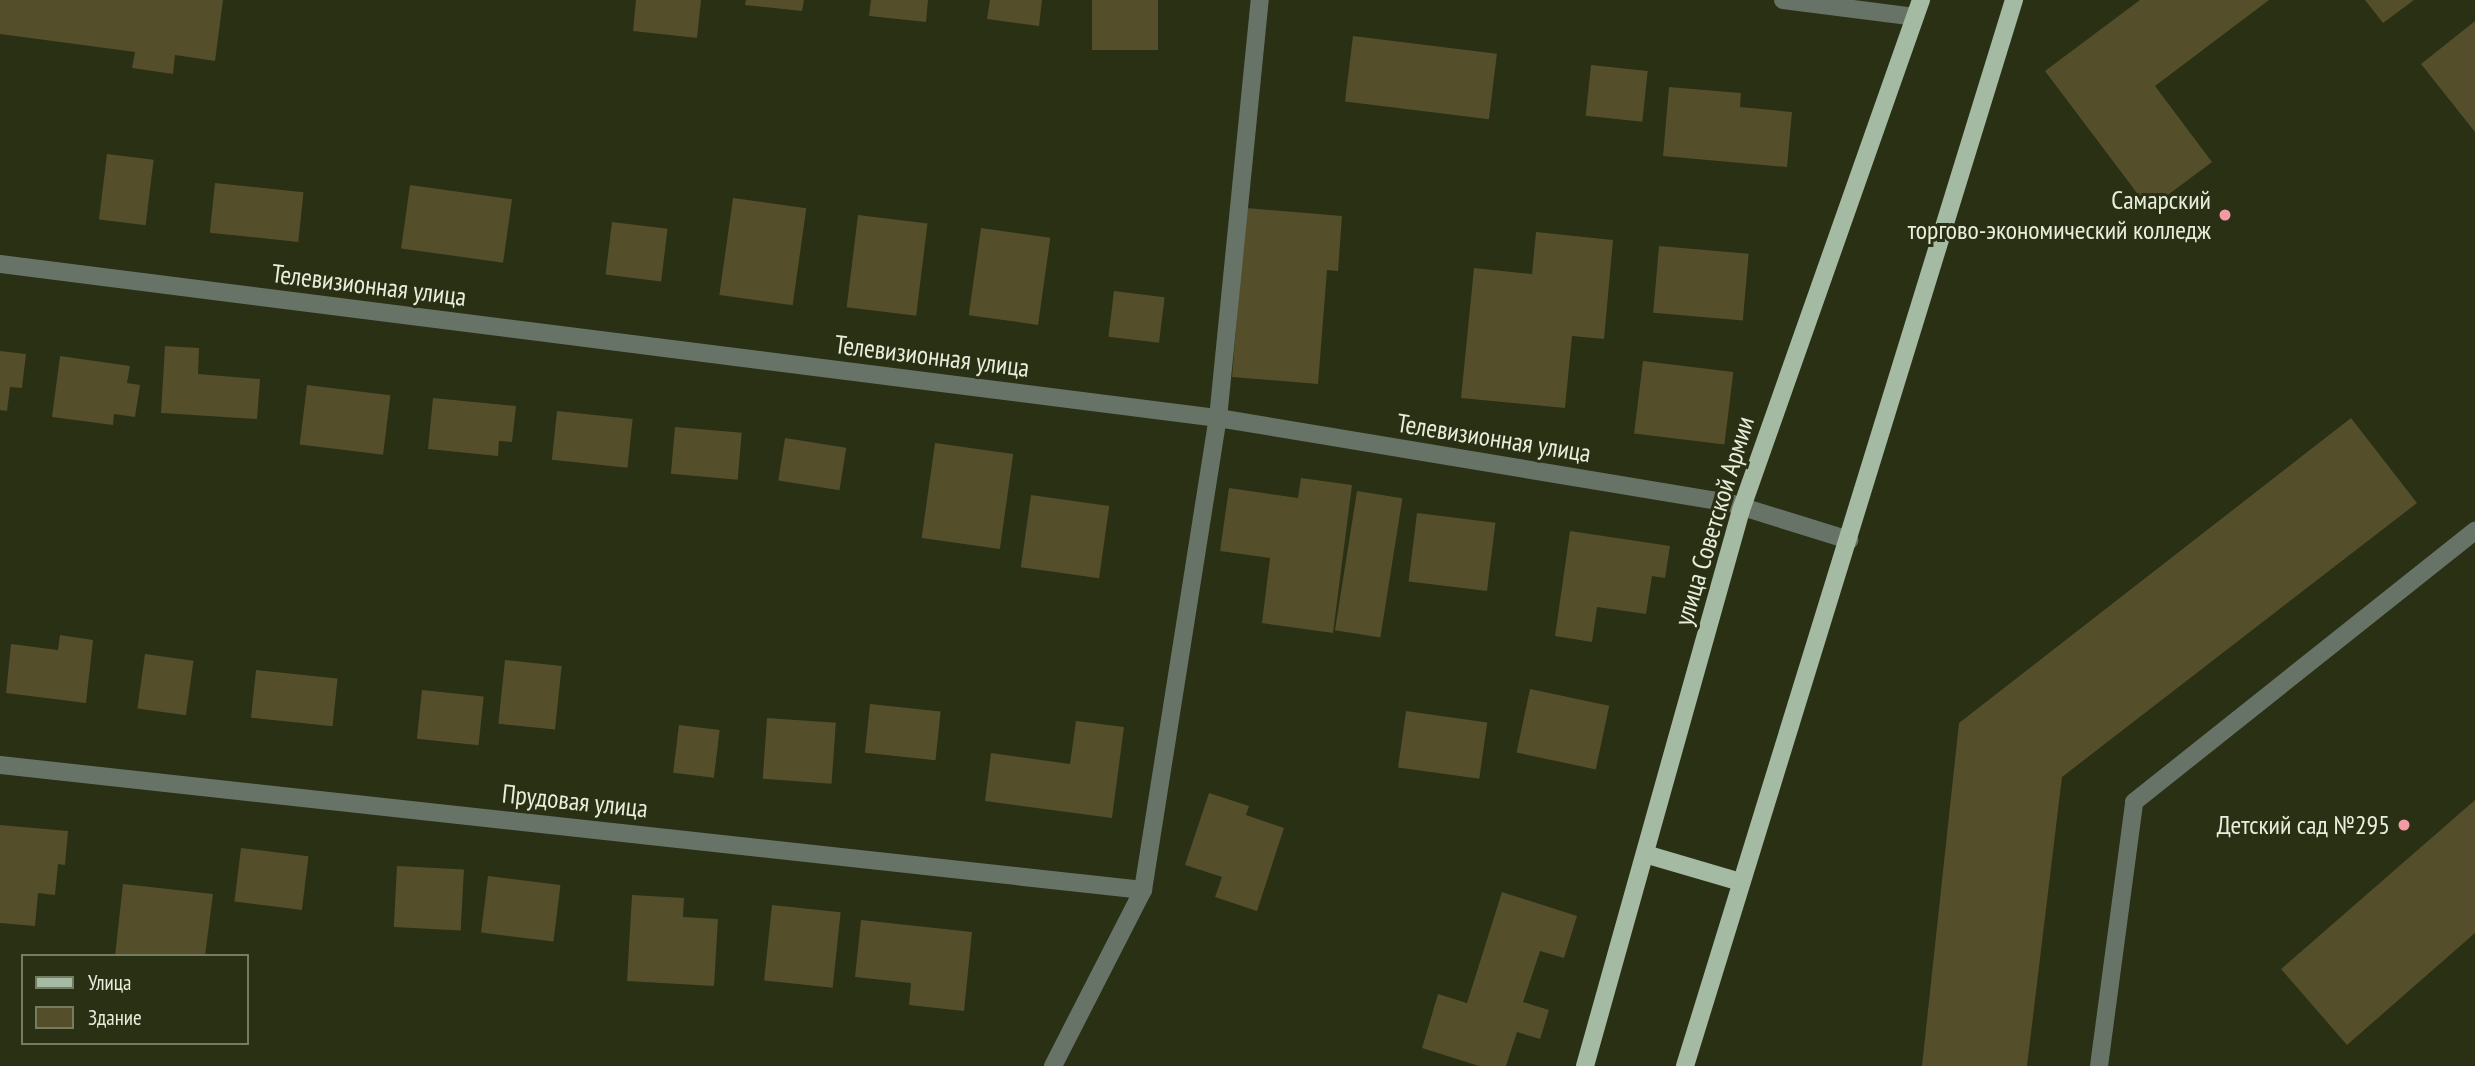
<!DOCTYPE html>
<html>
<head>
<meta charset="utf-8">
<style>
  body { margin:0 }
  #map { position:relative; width:2475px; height:1066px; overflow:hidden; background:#293013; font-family:"PT Sans Narrow",sans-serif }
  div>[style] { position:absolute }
  .building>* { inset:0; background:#544e2b; transform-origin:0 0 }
  .minor>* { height:18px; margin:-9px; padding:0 9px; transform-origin:9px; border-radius:9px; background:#687368 }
  .major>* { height:18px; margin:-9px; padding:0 9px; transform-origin:9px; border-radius:9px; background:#a4baa2 }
  .dots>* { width:19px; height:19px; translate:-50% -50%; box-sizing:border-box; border:4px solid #293013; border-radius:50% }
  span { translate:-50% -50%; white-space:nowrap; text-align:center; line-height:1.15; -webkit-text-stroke:6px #293013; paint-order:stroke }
  .poi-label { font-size:26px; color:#e8eedc }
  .right { translate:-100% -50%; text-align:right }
  .street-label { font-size:26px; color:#e8eedc }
  .legend { position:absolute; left:21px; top:954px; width:228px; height:91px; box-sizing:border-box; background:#293013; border:2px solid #757c63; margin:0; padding:9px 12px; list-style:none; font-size:21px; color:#e8eedc }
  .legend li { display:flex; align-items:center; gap:14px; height:35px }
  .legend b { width:35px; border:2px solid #757c63 }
</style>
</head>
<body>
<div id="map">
  <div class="building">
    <div style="clip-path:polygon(0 0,223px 0,215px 61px,175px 55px,173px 74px,132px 68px,135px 52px,0 34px)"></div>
    <div style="clip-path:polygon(636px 0,701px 0,697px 38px,633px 31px)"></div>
    <div style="clip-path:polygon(746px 0,804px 0,802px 11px,745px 5px)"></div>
    <div style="clip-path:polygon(871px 0,928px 0,926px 22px,869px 16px)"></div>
    <div style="clip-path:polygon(990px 0,1042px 0,1039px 26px,987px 19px)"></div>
    <div style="left:1092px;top:0;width:66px;height:50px"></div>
    <div style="clip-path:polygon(2140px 0,2269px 0,2155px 86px,2212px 162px,2149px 209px,2045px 71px)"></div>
    <div style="clip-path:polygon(2365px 0,2414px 0,2383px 23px)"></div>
    <div style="clip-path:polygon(2475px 21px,2475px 132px,2421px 64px)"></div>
    <div style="left:1353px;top:36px;width:145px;height:66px;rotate:7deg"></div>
    <div style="left:1591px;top:65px;width:57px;height:51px;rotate:6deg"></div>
    <div style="clip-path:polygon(1669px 87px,1741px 93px,1740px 107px,1792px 112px,1787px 167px,1663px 156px)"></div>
    <div style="left:107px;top:154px;width:47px;height:66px;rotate:7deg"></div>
    <div style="left:215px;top:183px;width:89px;height:50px;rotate:6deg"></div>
    <div style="left:410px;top:185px;width:103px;height:64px;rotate:8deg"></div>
    <div style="left:733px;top:198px;width:74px;height:98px;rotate:8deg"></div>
    <div style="clip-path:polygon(1246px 208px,1342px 216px,1338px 271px,1327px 270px,1318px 384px,1232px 377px)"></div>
    <div style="left:858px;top:215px;width:70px;height:93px;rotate:7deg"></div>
    <div style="left:612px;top:222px;width:56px;height:53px;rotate:7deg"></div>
    <div style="left:981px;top:228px;width:70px;height:88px;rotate:8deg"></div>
    <div style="clip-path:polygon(1536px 232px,1613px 240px,1604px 339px,1572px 336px,1565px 408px,1461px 398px,1474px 268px,1532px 274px)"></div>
    <div style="left:1659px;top:246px;width:90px;height:67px;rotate:5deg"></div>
    <div style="left:1114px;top:291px;width:51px;height:46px;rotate:7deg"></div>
    <div style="clip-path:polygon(165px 346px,199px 348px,198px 374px,260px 379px,257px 419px,161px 413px)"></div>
    <div style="clip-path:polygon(0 351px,26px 354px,22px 388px,10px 387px,7px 411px,0 410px)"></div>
    <div style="clip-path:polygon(60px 356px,130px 366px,127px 383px,140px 385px,135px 417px,114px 414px,113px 425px,52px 417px)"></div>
    <div style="left:1643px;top:361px;width:91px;height:73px;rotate:7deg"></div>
    <div style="left:307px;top:385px;width:84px;height:60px;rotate:7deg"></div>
    <div style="clip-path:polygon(433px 398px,516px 406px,512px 442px,499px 441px,498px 456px,428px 449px)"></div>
    <div style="left:557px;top:411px;width:76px;height:49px;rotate:6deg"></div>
    <div style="clip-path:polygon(2351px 418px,2417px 503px,2062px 777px,2027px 1066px,1922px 1066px,1959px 723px)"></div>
    <div style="left:675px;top:427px;width:67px;height:47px;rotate:5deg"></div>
    <div style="left:785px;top:438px;width:62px;height:43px;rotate:9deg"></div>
    <div style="left:935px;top:443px;width:79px;height:96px;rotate:8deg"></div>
    <div style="clip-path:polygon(1301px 478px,1352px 485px,1333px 633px,1262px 623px,1270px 558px,1220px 551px,1229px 488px,1298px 498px)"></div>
    <div style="left:1357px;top:491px;width:46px;height:141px;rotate:9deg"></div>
    <div style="left:1031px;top:495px;width:79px;height:73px;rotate:8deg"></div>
    <div style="left:1417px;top:513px;width:79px;height:69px;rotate:7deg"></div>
    <div style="clip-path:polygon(1570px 531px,1670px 546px,1665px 578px,1652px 576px,1646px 614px,1597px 607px,1592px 642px,1555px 636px)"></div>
    <div style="clip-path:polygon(60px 635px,93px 640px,86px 703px,6px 693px,11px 644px,58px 650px)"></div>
    <div style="left:145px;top:654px;width:49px;height:55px;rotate:8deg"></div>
    <div style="left:505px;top:660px;width:57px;height:64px;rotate:6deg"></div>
    <div style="left:256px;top:670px;width:82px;height:48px;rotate:6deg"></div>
    <div style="left:1530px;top:689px;width:81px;height:65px;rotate:12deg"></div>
    <div style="left:422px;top:690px;width:62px;height:49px;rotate:6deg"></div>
    <div style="left:870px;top:704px;width:71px;height:49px;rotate:6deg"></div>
    <div style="left:1406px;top:711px;width:82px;height:57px;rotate:8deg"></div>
    <div style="left:767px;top:718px;width:69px;height:61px;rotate:4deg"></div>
    <div style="clip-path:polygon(1076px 721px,1124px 727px,1112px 818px,985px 801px,991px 753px,1070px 764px)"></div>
    <div style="left:679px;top:725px;width:41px;height:48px;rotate:7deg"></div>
    <div style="clip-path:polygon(1209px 793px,1249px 806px,1246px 815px,1284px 828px,1257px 911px,1215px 897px,1222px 877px,1185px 865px)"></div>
    <div style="clip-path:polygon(2475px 800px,2475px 933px,2347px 1045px,2281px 969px)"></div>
    <div style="clip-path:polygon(0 825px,68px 831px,65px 865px,58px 864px,55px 895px,38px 893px,35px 926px,0 923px)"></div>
    <div style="left:241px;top:848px;width:68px;height:54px;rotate:7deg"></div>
    <div style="left:397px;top:866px;width:67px;height:61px;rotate:3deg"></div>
    <div style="left:488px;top:876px;width:73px;height:57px;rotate:7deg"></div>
    <div style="clip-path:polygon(123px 884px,213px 894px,205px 956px,115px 956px)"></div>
    <div style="clip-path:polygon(1502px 892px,1577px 916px,1564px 958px,1540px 951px,1523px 1002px,1549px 1010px,1540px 1039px,1517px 1032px,1506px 1066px,1479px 1066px,1422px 1048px,1438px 994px,1467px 1003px)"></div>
    <div style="clip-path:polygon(632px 895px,684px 898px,683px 917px,718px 919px,714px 986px,627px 981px)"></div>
    <div style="left:772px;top:905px;width:69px;height:76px;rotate:6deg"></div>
    <div style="clip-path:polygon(861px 920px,972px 932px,964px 1011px,909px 1005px,911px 983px,855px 977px)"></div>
  </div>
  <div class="minor">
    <div style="left:1783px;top:0;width:133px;rotate:7.3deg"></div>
    <div style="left:0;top:264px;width:1228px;rotate:7.21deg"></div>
    <div style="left:1218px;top:418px;width:519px;rotate:9.43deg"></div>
    <div style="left:1730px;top:503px;width:125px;rotate:17.3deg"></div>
    <div style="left:0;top:765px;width:1150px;rotate:6.24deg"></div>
    <div style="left:1053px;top:1066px;width:198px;rotate:-62.9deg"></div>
    <div style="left:1143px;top:890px;width:478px;rotate:-81deg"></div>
    <div style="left:1218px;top:418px;width:420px;rotate:-84.3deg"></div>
    <div style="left:2099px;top:1066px;width:266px;rotate:-82.4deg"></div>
    <div style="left:2134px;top:802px;width:436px;rotate:-38.5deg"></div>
  </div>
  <div class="major">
    <div style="left:1645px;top:854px;width:100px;rotate:16.3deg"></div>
    <div style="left:1585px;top:1066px;width:577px;rotate:-74.33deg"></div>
    <div style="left:1741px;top:510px;width:541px;rotate:-70.56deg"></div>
    <div style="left:1685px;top:1066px;width:1116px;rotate:-72.85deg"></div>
  </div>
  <div class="dots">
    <div style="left:2225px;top:215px;background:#f49aa6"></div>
    <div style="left:2404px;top:825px;background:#f49aa6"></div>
  </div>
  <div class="poi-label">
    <span class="right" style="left:2211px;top:215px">Самарский<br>торгово-экономический колледж</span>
    <span class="right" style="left:2390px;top:825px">Детский сад №295</span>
  </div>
  <div class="street-label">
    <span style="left:369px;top:285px;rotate:7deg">Телевизионная улица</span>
    <span style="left:932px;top:356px;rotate:7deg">Телевизионная улица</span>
    <span style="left:1494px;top:438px;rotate:9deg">Телевизионная улица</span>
    <span style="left:1714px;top:521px;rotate:-73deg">улица Советской Армии</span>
    <span style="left:575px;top:801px;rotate:6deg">Прудовая улица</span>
  </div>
  <ul class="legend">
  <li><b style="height:9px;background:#a4baa2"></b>Улица</li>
  <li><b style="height:19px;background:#544e2b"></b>Здание</li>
  </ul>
</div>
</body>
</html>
